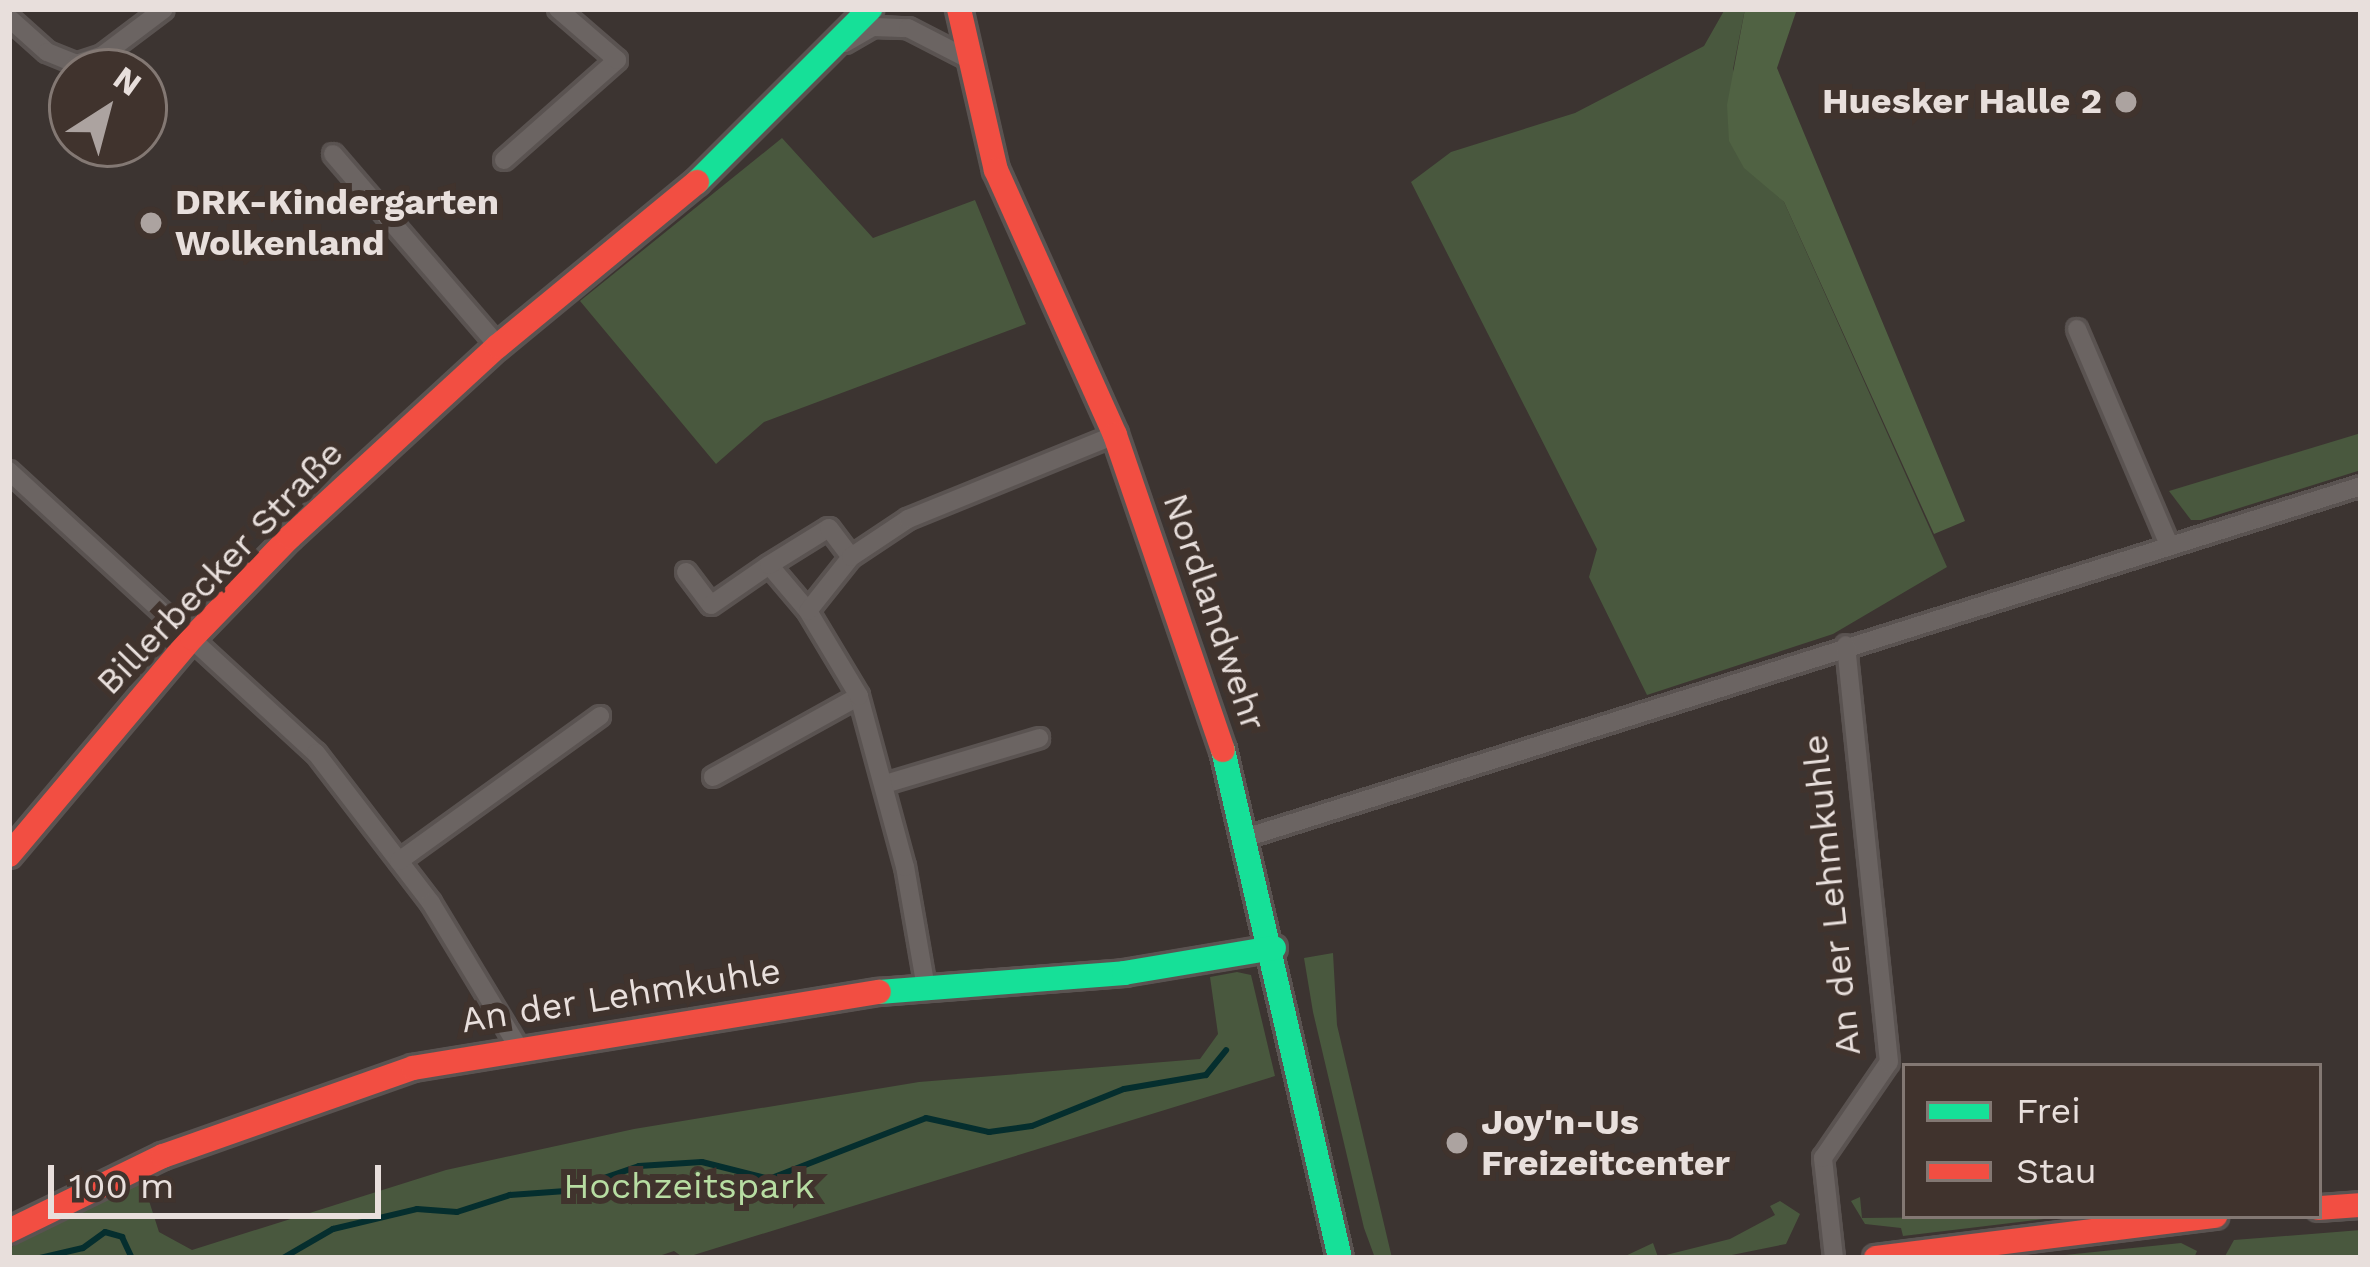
<!DOCTYPE html>
<html>
<head>
<meta charset="utf-8">
<style>
  body { margin:0 }
  #map { position:relative; width:2370px; height:1267px; overflow:hidden; background:#3c3431; font-family:"Work Sans",sans-serif }
  div>[style] { position:absolute }
  .green>* { inset:0; background:#49583e }
  .forest>* { inset:0; background:#506243 }
  .stream>* { height:6px; margin:-3px; padding:0 3px; transform-origin:3px; border-radius:3px; background:#052e2e }
  .roads { filter:drop-shadow(3px 0 #5a5351) drop-shadow(-3px 0 #5a5351) drop-shadow(0 3px #5a5351) drop-shadow(0 -3px #5a5351) }
  .street>* { height:18px; margin:-9px; padding:0 9px; transform-origin:9px; border-radius:9px; background:#6b6462 }
  .fast>* { height:24px; margin:-12px; padding:0 12px; transform-origin:12px; border-radius:12px; background:#16e098 }
  .jam>* { height:24px; margin:-12px; padding:0 12px; transform-origin:12px; border-radius:12px; background:#f24e42 }
  .dots>* { width:33px; height:33px; translate:-50% -50%; box-sizing:border-box; border:6px solid #40332d; border-radius:50% }
  span { translate:-50% -50%; white-space:nowrap; text-align:center; line-height:1.15; -webkit-text-stroke:12px #40332d; paint-order:stroke }
  .poi-label { font-size:36px; color:#e8dfdc; font-weight:700 }
  .right { translate:-100% -50%; text-align:right }
  .left { translate:0 -50%; text-align:left }
  .street-label { font-size:36px; color:#e8dfdc }
  .park-label { font-size:36px; color:#b7dda2 }
  .frame { position:absolute; inset:0; border:12px solid #e8dfdc; pointer-events:none }
  .legend { position:absolute; left:1902px; top:1063px; width:420px; height:156px; box-sizing:border-box; background:#40332d; border:3px solid #837873; margin:0; padding:15px 21px; list-style:none; font-size:36px; color:#e8dfdc }
  .legend li { display:flex; align-items:center; gap:24px; height:60px }
  .legend b { width:60px; border:3px solid #837873 }
  .north { position:absolute; left:48px; top:48px; width:120px; height:120px; box-sizing:border-box; background:#40332d; border:3px solid #837873; border-radius:50%; rotate:36deg; font-size:33px; font-weight:700; line-height:48px; text-align:center; color:#e8dfdc }
  .north::after { content:''; display:block; margin:auto; width:42px; height:54px; background:#aca3a0; clip-path:polygon(50% 0,100% 100%,50% 72%,0 100%) }
  .scale { position:absolute; left:48px; top:1165px; width:333px; height:54px; box-sizing:border-box; border:6px solid #e8dfdc; border-top:0; padding-left:15px; font-size:36px; line-height:42px; white-space:nowrap; color:#e8dfdc; -webkit-text-stroke:9px #40332d; paint-order:stroke }
</style>
</head>
<body>
<div id="map">
  <div class="green">
    <div style="clip-path:polygon(1725px 9px,1745px 9px,1733px 69px,1767px 186px,1784px 202px,1947px 567px,1833px 634px,1647px 695px,1589px 577px,1597px 549px,1411px 182px,1451px 152px,1575px 113px,1704px 46px)"></div>
    <div style="clip-path:polygon(782px 138px,873px 238px,975px 200px,1026px 324px,764px 422px,716px 464px,580px 301px)"></div>
    <div style="clip-path:polygon(2361px 433px,2361px 470px,2201px 520px,2191px 520px,2169px 491px)"></div>
    <div style="clip-path:polygon(1333px 953px,1337px 1025px,1392px 1258px,1375px 1258px,1364px 1228px,1313px 1012px,1304px 958px)"></div>
    <div style="clip-path:polygon(1237px 972px,1251px 975px,1275px 1076px,684px 1258px,674px 1251px,653px 1258px,9px 1258px,9px 1248px,143px 1182px,159px 1232px,192px 1250px,446px 1170px,634px 1129px,919px 1082px,1200px 1059px,1218px 1034px,1210px 977px)"></div>
    <div style="clip-path:polygon(1860px 1197px,1862px 1218px,2069px 1216px,1903px 1236px,1901px 1228px,1865px 1224px,1851px 1201px)"></div>
    <div style="clip-path:polygon(1780px 1201px,1800px 1214px,1786px 1244px,1717px 1258px,1621px 1258px,1653px 1243px,1658px 1257px,1730px 1239px,1775px 1215px,1770px 1206px)"></div>
    <div style="clip-path:polygon(2361px 1230px,2361px 1258px,2224px 1258px,2234px 1240px)"></div>
    <div style="clip-path:polygon(2181px 1243px,2197px 1251px,2194px 1258px,2036px 1258px)"></div>
  </div>
  <div class="forest">
    <div style="clip-path:polygon(1745px 9px,1797px 9px,1777px 68px,1965px 521px,1934px 534px,1784px 202px,1744px 168px,1729px 141px,1727px 105px)"></div>
  </div>
  <div class="stream">
    <div style="left:40px;top:1258px;width:44px;rotate:-13.1deg"></div>
    <div style="left:83px;top:1248px;width:27px;rotate:-36deg"></div>
    <div style="left:105px;top:1232px;width:18px;rotate:16deg"></div>
    <div style="left:122px;top:1237px;width:23px;rotate:65deg"></div>
    <div style="left:283px;top:1258px;width:58px;rotate:-30.1deg"></div>
    <div style="left:333px;top:1229px;width:86px;rotate:-13.4deg"></div>
    <div style="left:417px;top:1209px;width:40px;rotate:4.3deg"></div>
    <div style="left:457px;top:1212px;width:56px;rotate:-17.8deg"></div>
    <div style="left:510px;top:1195px;width:56px;rotate:-4.1deg"></div>
    <div style="left:566px;top:1191px;width:77px;rotate:-18.9deg"></div>
    <div style="left:639px;top:1166px;width:63px;rotate:-3.6deg"></div>
    <div style="left:702px;top:1162px;width:69px;rotate:14.2deg"></div>
    <div style="left:769px;top:1179px;width:168px;rotate:-21.2deg"></div>
    <div style="left:926px;top:1118px;width:65px;rotate:12.5deg"></div>
    <div style="left:989px;top:1132px;width:43px;rotate:-7.9deg"></div>
    <div style="left:1032px;top:1126px;width:99px;rotate:-21.9deg"></div>
    <div style="left:1124px;top:1089px;width:83px;rotate:-9.7deg"></div>
    <div style="left:1206px;top:1075px;width:32px;rotate:-51deg"></div>
  </div>
  <div class="roads">
    <div class="street">
      <div style="left:9px;top:18px;width:51px;rotate:41.8deg"></div>
      <div style="left:47px;top:52px;width:31px;rotate:22deg"></div>
      <div style="left:76px;top:64px;width:28px;rotate:-18deg"></div>
      <div style="left:103px;top:55px;width:76px;rotate:-37deg"></div>
      <div style="left:845px;top:43px;width:32px;rotate:-30deg"></div>
      <div style="left:873px;top:27px;width:35px;rotate:2deg"></div>
      <div style="left:908px;top:28px;width:70px;rotate:27.3deg"></div>
      <div style="left:72px;top:103px;width:2px;rotate:90deg"></div>
      <div style="left:109px;top:144px;width:3px;rotate:45deg"></div>
      <div style="left:333px;top:154px;width:253px;rotate:49.3deg"></div>
      <div style="left:504px;top:160px;width:151px;rotate:-41.5deg"></div>
      <div style="left:617px;top:60px;width:78px;rotate:-139.2deg"></div>
      <div style="left:2077px;top:329px;width:235px;rotate:66.9deg"></div>
      <div style="left:9px;top:471px;width:417px;rotate:42.6deg"></div>
      <div style="left:316px;top:753px;width:189px;rotate:52.5deg"></div>
      <div style="left:431px;top:903px;width:166px;rotate:58.8deg"></div>
      <div style="left:686px;top:572px;width:41px;rotate:52.9deg"></div>
      <div style="left:711px;top:605px;width:70px;rotate:-34.6deg"></div>
      <div style="left:808px;top:611px;width:60px;rotate:-130.3deg"></div>
      <div style="left:769px;top:565px;width:70px;rotate:-31.7deg"></div>
      <div style="left:829px;top:528px;width:36px;rotate:53deg"></div>
      <div style="left:713px;top:777px;width:167px;rotate:-29deg"></div>
      <div style="left:885px;top:784px;width:161px;rotate:-16.6deg"></div>
      <div style="left:1248px;top:837px;width:1167px;rotate:-17.5deg"></div>
      <div style="left:399px;top:861px;width:248px;rotate:-35.8deg"></div>
      <div style="left:926px;top:988px;width:123px;rotate:-99.8deg"></div>
      <div style="left:905px;top:867px;width:177px;rotate:-105.1deg"></div>
      <div style="left:859px;top:696px;width:99px;rotate:-121deg"></div>
      <div style="left:808px;top:611px;width:69px;rotate:-51.5deg"></div>
      <div style="left:851px;top:557px;width:69px;rotate:-33.7deg"></div>
      <div style="left:908px;top:519px;width:223px;rotate:-22.1deg"></div>
      <div style="left:1834px;top:1258px;width:101px;rotate:-96.3deg"></div>
      <div style="left:1823px;top:1158px;width:116px;rotate:-55.5deg"></div>
      <div style="left:1889px;top:1062px;width:419px;rotate:-95.9deg"></div>
    </div>
    <div class="fast">
      <div style="left:697px;top:182px;width:245px;rotate:-45deg"></div>
      <div style="left:1223px;top:750px;width:521px;rotate:77.03deg"></div>
      <div style="left:879px;top:992px;width:246px;rotate:-4.4deg"></div>
      <div style="left:1124px;top:973px;width:152px;rotate:-9.5deg"></div>
    </div>
    <div class="jam">
      <div style="left:959px;top:9px;width:165px;rotate:77.1deg"></div>
      <div style="left:996px;top:170px;width:290px;rotate:65.8deg"></div>
      <div style="left:1115px;top:435px;width:333px;rotate:71.1deg"></div>
      <div style="left:9px;top:855px;width:284px;rotate:-49.9deg"></div>
      <div style="left:192px;top:638px;width:141px;rotate:-45.9deg"></div>
      <div style="left:290px;top:537px;width:282px;rotate:-42.6deg"></div>
      <div style="left:498px;top:346px;width:258px;rotate:-39.5deg"></div>
      <div style="left:2319px;top:1208px;width:42px;rotate:-4.1deg"></div>
      <div style="left:9px;top:1231px;width:171px;rotate:-26deg"></div>
      <div style="left:163px;top:1156px;width:265px;rotate:-19.4deg"></div>
      <div style="left:413px;top:1068px;width:472px;rotate:-9.3deg"></div>
      <div style="left:1876px;top:1258px;width:342px;rotate:-7.1deg"></div>
    </div>
  </div>
  <div class="dots">
    <div style="left:2126px;top:102px;background:#aca3a0"></div>
    <div style="left:151px;top:223px;background:#aca3a0"></div>
    <div style="left:1457px;top:1143px;background:#aca3a0"></div>
  </div>
  <div class="poi-label">
    <span class="right" style="left:2102px;top:102px">Huesker Halle 2</span>
    <span class="left" style="left:175px;top:223px">DRK-Kindergarten<br>Wolkenland</span>
    <span class="left" style="left:1481px;top:1143px">Joy'n-Us<br>Freizeitcenter</span>
  </div>
  <div class="street-label">
    <span style="left:220px;top:568px;rotate:-46deg">Billerbecker Straße</span>
    <span style="left:1214px;top:612px;rotate:71deg">Nordlandwehr</span>
    <span style="left:1832px;top:895px;rotate:-96deg">An der Lehmkuhle</span>
    <span style="left:621px;top:996px;rotate:-9deg">An der Lehmkuhle</span>
  </div>
  <div class="park-label">
    <span style="left:689px;top:1187px">Hochzeitspark</span>
  </div>
  <div class="frame"></div>
  <ul class="legend">
  <li><b style="height:15px;background:#16e098"></b>Frei</li>
  <li><b style="height:15px;background:#f24e42"></b>Stau</li>
  </ul>
  <div class="north">N</div>
  <div class="scale">100 m</div>
</div>
</body>
</html>
